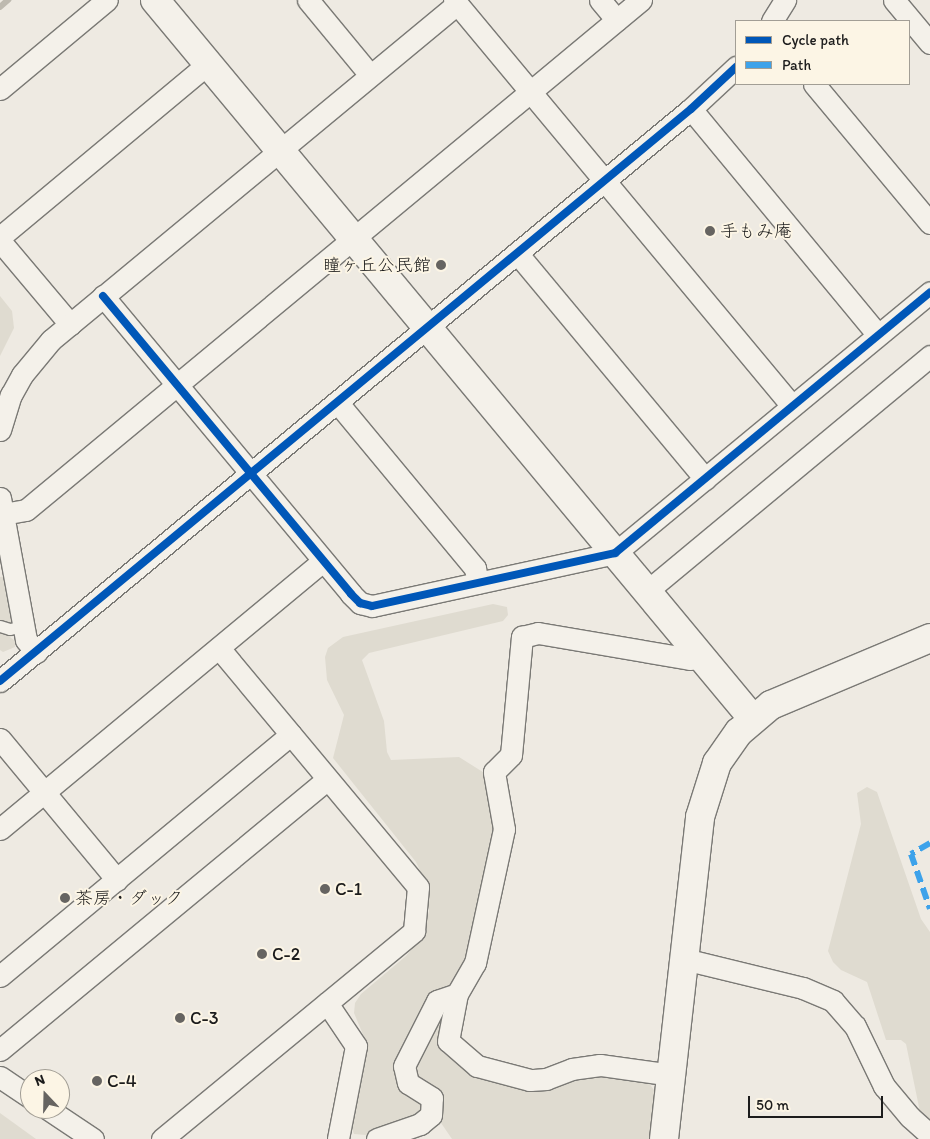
<!DOCTYPE html>
<html>
<head>
<meta charset="utf-8">
<style>
  body { margin:0 }
  #map { position:relative; width:930px; height:1139px; overflow:hidden; background:#eeeae2; font-family:Itim,"Klee One",sans-serif }
  div>[style] { position:absolute }
  .green>* { inset:0; background:#dfdbd0 }
  .stream>* { height:5.5px; margin:-2.75px; padding:0 2.75px; transform-origin:2.75px; border-radius:2.75px; background:#bebab0 }
  .roads { filter:drop-shadow(1px 0 #7a7975) drop-shadow(-1px 0 #7a7975) drop-shadow(0 1px #7a7975) drop-shadow(0 -1px #7a7975) }
  .service>* { height:11px; margin:-5.5px; padding:0 5.5px; transform-origin:5.5px; border-radius:5.5px; background:#f4f1ea }
  .minor>* { height:21px; margin:-10.5px; padding:0 10.5px; transform-origin:10.5px; border-radius:10.5px; background:#f4f1ea }
  .tertiary>* { height:28px; margin:-14px; padding:0 14px; transform-origin:14px; border-radius:14px; background:#f4f1ea }
  .quiet>* { height:6px; margin-top:-3px; transform-origin:0; background:repeating-linear-gradient(90deg,#3da2ea 0 12px,transparent 0 18px) }
  .cycleway>* { height:8px; margin:-4px; padding:0 4px; transform-origin:4px; border-radius:4px; background:#0057b8 }
  .dots>* { width:14px; height:14px; translate:-50% -50%; box-sizing:border-box; border:2px solid #fcf5e5; border-radius:50% }
  span { translate:-50% -50%; white-space:nowrap; text-align:center; line-height:1.15; -webkit-text-stroke:4px #fcf5e5; paint-order:stroke }
  .poi-label { font-size:18px; color:#1c1c1c }
  .left { translate:0 -50%; text-align:left }
  .right { translate:-100% -50%; text-align:right }
  .legend { position:absolute; left:735px; top:20px; width:175px; height:65px; box-sizing:border-box; background:#fcf5e5; border:1px solid #a29e95; margin:0; padding:6px 9px; list-style:none; font-size:15px; color:#1c1c1c }
  .legend li { display:flex; align-items:center; gap:10px; height:25px }
  .legend b { width:25px; border:1px solid #a29e95 }
  .north { position:absolute; left:20px; top:1069px; width:50px; height:50px; box-sizing:border-box; background:#fcf5e5; border:1px solid #a29e95; border-radius:50%; rotate:339deg; font-size:14px; font-weight:700; line-height:20px; text-align:center; color:#1c1c1c }
  .north::after { content:''; display:block; margin:auto; width:18px; height:22px; background:#666461; clip-path:polygon(50% 0,100% 100%,50% 72%,0 100%) }
  .scale { position:absolute; left:748px; top:1096px; width:135px; height:22px; box-sizing:border-box; border:2px solid #1c1c1c; border-top:0; padding-left:6px; font-size:15px; line-height:18px; white-space:nowrap; color:#1c1c1c; -webkit-text-stroke:4px #fcf5e5; paint-order:stroke }
</style>
</head>
<body>
<div id="map">
  <div class="green">
    <div style="clip-path:polygon(0 296px,12px 311px,14px 328px,0 356px)"></div>
    <div style="clip-path:polygon(6px 576px,17px 635px,10px 637px,15px 641px,15px 647px,3px 652px,0 650px,0 577px)"></div>
    <div style="clip-path:polygon(493px 604px,507px 607px,508px 615px,503px 621px,369px 653px,362px 660px,384px 721px,387px 752px,391px 760px,459px 757px,486px 774px,496px 829px,470px 954px,441px 1035px,474px 1072px,638px 1077px,649px 1083px,656px 1093px,653px 1139px,452px 1139px,439px 1120px,417px 1118px,366px 1135px,354px 1134px,352px 1129px,366px 1057px,367px 1044px,354px 1013px,355px 1003px,361px 994px,406px 956px,422px 937px,429px 911px,427px 885px,416px 862px,333px 758px,344px 715px,327px 680px,325px 657px,328px 648px,343px 637px)"></div>
    <div style="clip-path:polygon(867px 787px,877px 792px,921px 919px,930px 932px,930px 1126px,920px 1112px,906px 1044px,901px 1040px,886px 1040px,867px 982px,841px 970px,833px 962px,828px 951px,861px 824px,857px 793px)"></div>
    <div style="clip-path:polygon(0 1113px,36px 1139px,0 1139px)"></div>
  </div>
  <div class="stream">
    <div style="left:0;top:7px;width:11px;rotate:-41deg"></div>
  </div>
  <div class="roads">
    <div class="service">
      <div style="left:0;top:626px;width:10px;rotate:17deg"></div>
      <div style="left:10px;top:629px;width:13px;rotate:-13deg"></div>
    </div>
    <div class="minor">
      <div style="left:308px;top:0;width:97px;rotate:50.4deg"></div>
      <div style="left:454px;top:0;width:528px;rotate:50.22deg"></div>
      <div style="left:600px;top:0;width:26px;rotate:50deg"></div>
      <div style="left:894px;top:0;width:56px;rotate:50.1deg"></div>
      <div style="left:772px;top:21px;width:25px;rotate:-58deg"></div>
      <div style="left:814px;top:84px;width:181px;rotate:50.2deg"></div>
      <div style="left:0;top:89px;width:139px;rotate:-39.8deg"></div>
      <div style="left:691px;top:109px;width:293px;rotate:50.4deg"></div>
      <div style="left:0;top:237px;width:271px;rotate:-39.8deg"></div>
      <div style="left:0;top:241px;width:109px;rotate:49.9deg"></div>
      <div style="left:517px;top:253px;width:294px;rotate:50.2deg"></div>
      <div style="left:103px;top:296px;width:388px;rotate:50.2deg"></div>
      <div style="left:351px;top:594px;width:13px;rotate:45deg"></div>
      <div style="left:360px;top:603px;width:12px;rotate:14deg"></div>
      <div style="left:372px;top:606px;width:249px;rotate:-12.3deg"></div>
      <div style="left:615px;top:553px;width:409px;rotate:-39.6deg"></div>
      <div style="left:337px;top:402px;width:216px;rotate:50.3deg"></div>
      <div style="left:475px;top:568px;width:15px;rotate:79deg"></div>
      <div style="left:0;top:430px;width:37px;rotate:-73deg"></div>
      <div style="left:11px;top:395px;width:23px;rotate:-61deg"></div>
      <div style="left:22px;top:375px;width:45px;rotate:-50.4deg"></div>
      <div style="left:51px;top:340px;width:527px;rotate:-39.61deg"></div>
      <div style="left:0;top:498px;width:144px;rotate:79.6deg"></div>
      <div style="left:26px;top:640px;width:16px;rotate:50deg"></div>
      <div style="left:3px;top:514px;width:23px;rotate:-10deg"></div>
      <div style="left:26px;top:510px;width:799px;rotate:-39.67deg"></div>
      <div style="left:647px;top:591px;width:368px;rotate:-39.7deg"></div>
      <div style="left:0;top:681px;width:897px;rotate:-39.62deg"></div>
      <div style="left:691px;top:109px;width:62px;rotate:-43deg"></div>
      <div style="left:0;top:739px;width:183px;rotate:50.3deg"></div>
      <div style="left:0;top:829px;width:420px;rotate:-39.7deg"></div>
      <div style="left:684px;top:959px;width:122px;rotate:13.7deg"></div>
      <div style="left:803px;top:988px;width:33px;rotate:23deg"></div>
      <div style="left:833px;top:1001px;width:33px;rotate:49deg"></div>
      <div style="left:855px;top:1026px;width:67px;rotate:64.2deg"></div>
      <div style="left:884px;top:1086px;width:40px;rotate:50deg"></div>
      <div style="left:910px;top:1117px;width:27px;rotate:42deg"></div>
      <div style="left:0;top:976px;width:378px;rotate:-39.7deg"></div>
      <div style="left:327px;top:1003px;width:52px;rotate:56deg"></div>
      <div style="left:356px;top:1046px;width:95px;rotate:101deg"></div>
      <div style="left:0;top:1050px;width:425px;rotate:-39.6deg"></div>
      <div style="left:672px;top:1075px;width:73px;rotate:-172.1deg"></div>
      <div style="left:600px;top:1065px;width:28px;rotate:172deg"></div>
      <div style="left:572px;top:1069px;width:28px;rotate:159deg"></div>
      <div style="left:546px;top:1079px;width:16px;rotate:176deg"></div>
      <div style="left:530px;top:1080px;width:55px;rotate:-165.2deg"></div>
      <div style="left:477px;top:1066px;width:38px;rotate:-139deg"></div>
      <div style="left:448px;top:1041px;width:48px;rotate:-79.2deg"></div>
      <div style="left:457px;top:994px;width:36px;rotate:-60deg"></div>
      <div style="left:475px;top:963px;width:137px;rotate:-77.8deg"></div>
      <div style="left:504px;top:829px;width:58px;rotate:-100deg"></div>
      <div style="left:494px;top:772px;width:24px;rotate:-45deg"></div>
      <div style="left:511px;top:755px;width:119px;rotate:-84.7deg"></div>
      <div style="left:522px;top:637px;width:16px;rotate:-14deg"></div>
      <div style="left:538px;top:633px;width:154px;rotate:9.7deg"></div>
      <div style="left:690px;top:659px;width:10px;rotate:-45deg"></div>
      <div style="left:0;top:1077px;width:36px;rotate:34deg"></div>
      <div style="left:48px;top:1109px;width:54px;rotate:33.7deg"></div>
      <div style="left:162px;top:1139px;width:327px;rotate:-39.5deg"></div>
      <div style="left:414px;top:931px;width:44px;rotate:-84.8deg"></div>
      <div style="left:418px;top:887px;width:311px;rotate:-129.8deg"></div>
      <div style="left:377px;top:1139px;width:46px;rotate:-19.2deg"></div>
      <div style="left:420px;top:1124px;width:14px;rotate:-39deg"></div>
      <div style="left:431px;top:1115px;width:17px;rotate:-87deg"></div>
      <div style="left:432px;top:1098px;width:28px;rotate:-148deg"></div>
      <div style="left:408px;top:1083px;width:17px;rotate:-103deg"></div>
      <div style="left:404px;top:1066px;width:73px;rotate:-63.1deg"></div>
      <div style="left:437px;top:1001px;width:21px;rotate:-19deg"></div>
    </div>
    <div class="tertiary">
      <div style="left:155px;top:0;width:935px;rotate:50.25deg"></div>
      <div style="left:664px;top:1139px;width:324px;rotate:-83.6deg"></div>
      <div style="left:700px;top:817px;width:57px;rotate:-72.5deg"></div>
      <div style="left:717px;top:763px;width:38px;rotate:-55deg"></div>
      <div style="left:739px;top:732px;width:42px;rotate:-40.2deg"></div>
      <div style="left:771px;top:705px;width:173px;rotate:-22.8deg"></div>
    </div>
  </div>
  <div class="quiet">
    <div style="left:930px;top:843px;width:22px;rotate:150deg"></div>
    <div style="left:911px;top:854px;width:58px;rotate:70.9deg"></div>
  </div>
  <div class="cycleway">
    <div style="left:103px;top:296px;width:388px;rotate:50.2deg"></div>
    <div style="left:351px;top:594px;width:13px;rotate:45deg"></div>
    <div style="left:360px;top:603px;width:12px;rotate:14deg"></div>
    <div style="left:372px;top:606px;width:249px;rotate:-12.3deg"></div>
    <div style="left:615px;top:553px;width:409px;rotate:-39.6deg"></div>
    <div style="left:0;top:681px;width:897px;rotate:-39.62deg"></div>
    <div style="left:691px;top:109px;width:62px;rotate:-43deg"></div>
  </div>
  <div class="dots">
    <div style="left:710px;top:231px;background:#666461"></div>
    <div style="left:441px;top:265px;background:#666461"></div>
    <div style="left:325px;top:889px;background:#666461"></div>
    <div style="left:65px;top:898px;background:#666461"></div>
    <div style="left:262px;top:954px;background:#666461"></div>
    <div style="left:180px;top:1018px;background:#666461"></div>
    <div style="left:97px;top:1081px;background:#666461"></div>
  </div>
  <div class="poi-label">
    <span class="left" style="left:720px;top:231px">手もみ庵</span>
    <span class="right" style="left:431px;top:265px">瞳ヶ丘公民館</span>
    <span class="left" style="left:335px;top:889px">C-1</span>
    <span class="left" style="left:75px;top:898px">茶房・ダック</span>
    <span class="left" style="left:272px;top:954px">C-2</span>
    <span class="left" style="left:190px;top:1018px">C-3</span>
    <span class="left" style="left:107px;top:1081px">C-4</span>
  </div>
  <ul class="legend">
  <li><b style="height:6px;background:#0057b8"></b>Cycle path</li>
  <li><b style="height:6px;background:#3da2ea"></b>Path</li>
  </ul>
  <div class="north">N</div>
  <div class="scale">50 m</div>
</div>
</body>
</html>
